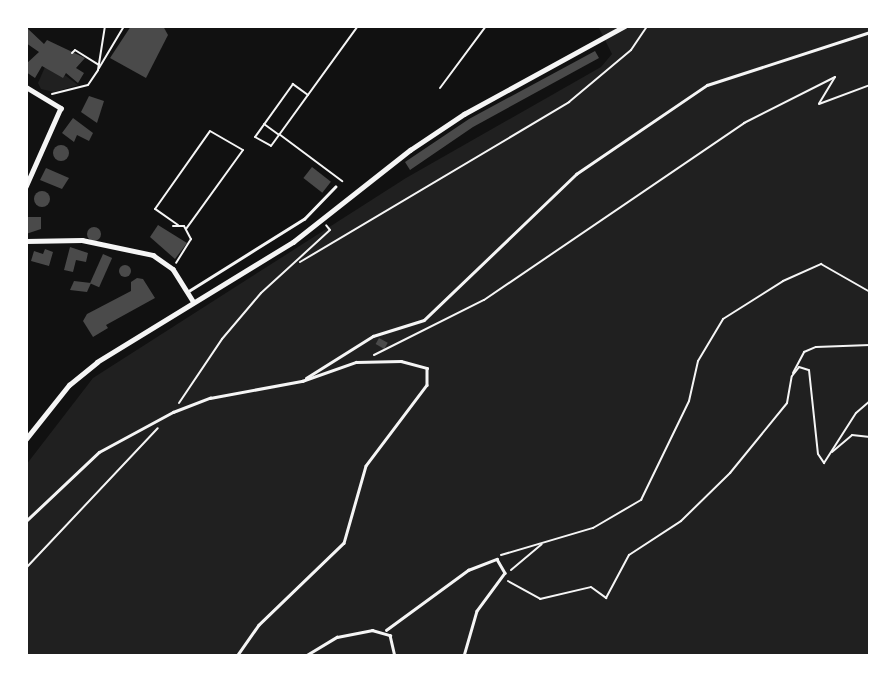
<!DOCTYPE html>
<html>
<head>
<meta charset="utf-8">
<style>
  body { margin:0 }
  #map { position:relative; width:896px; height:682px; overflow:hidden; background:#111; font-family:"Fira Sans Condensed",sans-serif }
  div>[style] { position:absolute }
  .green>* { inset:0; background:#202020 }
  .building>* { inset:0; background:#4a4a4a; transform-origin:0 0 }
  .round { border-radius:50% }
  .path>* { height:2px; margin:-1px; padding:0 1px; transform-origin:1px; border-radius:1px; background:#f5f5f5 }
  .service>* { height:2.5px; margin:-1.25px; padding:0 1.25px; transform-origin:1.25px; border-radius:1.25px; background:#f5f5f5 }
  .minor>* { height:4.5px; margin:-2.25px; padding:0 2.25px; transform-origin:2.25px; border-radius:2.25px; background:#f5f5f5 }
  span { translate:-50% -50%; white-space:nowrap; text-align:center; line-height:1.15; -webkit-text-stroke:4px #fff; paint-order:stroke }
  .frame { position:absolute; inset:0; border:28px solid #fff; pointer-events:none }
</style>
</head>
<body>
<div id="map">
  <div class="green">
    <div style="clip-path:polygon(598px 26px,870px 26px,870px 656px,26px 656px,26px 465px,93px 378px,406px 178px,601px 67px,612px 54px)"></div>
    <div style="clip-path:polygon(45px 67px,66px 76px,78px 85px,54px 92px,41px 89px,38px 83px)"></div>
  </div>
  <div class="building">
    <div style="clip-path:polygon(131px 26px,163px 26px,168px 35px,146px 78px,110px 58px)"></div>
    <div style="clip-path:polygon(26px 27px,44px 44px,47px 40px,85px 58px,76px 68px,84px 73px,78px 83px,66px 73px,63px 78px,42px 66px,35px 78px,26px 72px,26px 64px,39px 52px,26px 43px)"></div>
    <div style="clip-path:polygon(595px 51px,599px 58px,473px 127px,410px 170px,405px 162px,469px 119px)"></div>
    <div style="clip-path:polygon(89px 96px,104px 101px,97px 123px,81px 112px)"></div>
    <div style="clip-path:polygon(73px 118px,93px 133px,89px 141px,77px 135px,74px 142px,62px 133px)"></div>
    <div class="round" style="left:53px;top:145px;width:16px;height:16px"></div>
    <div style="left:312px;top:167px;width:24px;height:14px;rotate:38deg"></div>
    <div style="clip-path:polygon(46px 168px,69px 178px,62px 189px,40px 180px)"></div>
    <div class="round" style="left:34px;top:191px;width:16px;height:16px"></div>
    <div style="clip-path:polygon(26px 217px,41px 217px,41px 229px,26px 234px)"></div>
    <div style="clip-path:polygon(158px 225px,187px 243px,175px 259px,150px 237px)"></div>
    <div class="round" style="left:87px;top:227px;width:14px;height:14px"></div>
    <div style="clip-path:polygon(70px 247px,88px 253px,86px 262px,76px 260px,73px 272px,64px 270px)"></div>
    <div style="clip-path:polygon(45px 249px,53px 252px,49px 266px,31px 261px,34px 251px,43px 254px)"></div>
    <div style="left:103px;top:254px;width:10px;height:32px;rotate:24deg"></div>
    <div class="round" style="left:119px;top:265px;width:12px;height:12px"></div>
    <div style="clip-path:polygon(137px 278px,143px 279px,155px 298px,106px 325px,108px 328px,93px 337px,83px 321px,87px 314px,131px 291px,131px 282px)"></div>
    <div style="clip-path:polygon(74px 281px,91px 283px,87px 292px,70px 290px)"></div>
    <div style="left:379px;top:338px;width:10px;height:7px;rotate:29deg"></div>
  </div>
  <div class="path">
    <div style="left:72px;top:53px;width:4px;rotate:-45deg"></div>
    <div style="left:75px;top:50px;width:28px;rotate:32deg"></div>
    <div style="left:99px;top:68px;width:49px;rotate:-59.2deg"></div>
    <div style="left:440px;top:88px;width:77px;rotate:-53.4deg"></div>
    <div style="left:52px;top:94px;width:37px;rotate:-14deg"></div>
    <div style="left:88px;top:85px;width:18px;rotate:-56deg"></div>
    <div style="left:98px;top:70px;width:45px;rotate:-81deg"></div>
    <div style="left:308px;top:95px;width:19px;rotate:-144deg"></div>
    <div style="left:293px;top:84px;width:65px;rotate:125.6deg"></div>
    <div style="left:255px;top:137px;width:18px;rotate:29deg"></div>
    <div style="left:271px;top:146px;width:148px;rotate:-54.1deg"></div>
    <div style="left:264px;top:124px;width:17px;rotate:36deg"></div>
    <div style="left:279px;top:134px;width:79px;rotate:36.7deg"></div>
    <div style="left:178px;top:225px;width:28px;rotate:-145deg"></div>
    <div style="left:155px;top:209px;width:95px;rotate:-54.8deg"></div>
    <div style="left:210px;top:131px;width:38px;rotate:30deg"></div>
    <div style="left:243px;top:150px;width:97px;rotate:125.8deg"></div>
    <div style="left:173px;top:226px;width:11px"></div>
    <div style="left:184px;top:226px;width:15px;rotate:62deg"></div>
    <div style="left:191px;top:239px;width:28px;rotate:122deg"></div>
    <div style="left:300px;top:262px;width:313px;rotate:-30.7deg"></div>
    <div style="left:569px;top:102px;width:81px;rotate:-40deg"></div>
    <div style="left:631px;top:50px;width:29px;rotate:-56deg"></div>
    <div style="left:374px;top:355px;width:123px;rotate:-26.6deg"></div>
    <div style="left:484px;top:300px;width:315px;rotate:-34.2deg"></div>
    <div style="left:744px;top:123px;width:102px;rotate:-26.8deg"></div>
    <div style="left:835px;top:77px;width:31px;rotate:121deg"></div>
    <div style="left:819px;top:104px;width:54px;rotate:-20.4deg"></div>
    <div style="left:793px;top:373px;width:24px;rotate:-62deg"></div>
    <div style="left:804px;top:352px;width:13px;rotate:-23deg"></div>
    <div style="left:816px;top:347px;width:54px;rotate:-2.1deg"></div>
    <div style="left:179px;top:403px;width:77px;rotate:-56.1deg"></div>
    <div style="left:222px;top:339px;width:60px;rotate:-49.7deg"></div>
    <div style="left:261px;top:293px;width:93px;rotate:-42.4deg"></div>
    <div style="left:330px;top:230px;width:6px;rotate:-129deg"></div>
    <div style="left:832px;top:452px;width:26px;rotate:-40deg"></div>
    <div style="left:852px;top:435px;width:18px;rotate:6deg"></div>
    <div style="left:501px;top:555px;width:96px;rotate:-16.4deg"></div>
    <div style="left:593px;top:528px;width:56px;rotate:-30.3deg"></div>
    <div style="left:641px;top:500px;width:110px;rotate:-64.1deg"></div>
    <div style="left:689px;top:401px;width:41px;rotate:-77.3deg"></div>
    <div style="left:698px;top:361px;width:49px;rotate:-59.2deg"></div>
    <div style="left:723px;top:319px;width:71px;rotate:-32.3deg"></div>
    <div style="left:783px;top:281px;width:42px;rotate:-24.1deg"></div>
    <div style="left:821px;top:264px;width:56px;rotate:29.7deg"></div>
    <div style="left:26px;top:568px;width:192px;rotate:-46.7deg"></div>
    <div style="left:511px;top:570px;width:40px;rotate:-40deg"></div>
    <div style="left:508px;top:581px;width:37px;rotate:29deg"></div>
    <div style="left:540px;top:599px;width:52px;rotate:-13.2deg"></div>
    <div style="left:591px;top:587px;width:19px;rotate:36deg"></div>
    <div style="left:606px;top:598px;width:49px;rotate:-61.9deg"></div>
    <div style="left:629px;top:555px;width:62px;rotate:-33.2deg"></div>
    <div style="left:681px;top:521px;width:69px;rotate:-44.4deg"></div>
    <div style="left:730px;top:473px;width:90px;rotate:-50.8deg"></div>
    <div style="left:787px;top:403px;width:27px;rotate:-80deg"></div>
    <div style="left:792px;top:376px;width:11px;rotate:-52deg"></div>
    <div style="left:799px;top:367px;width:10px;rotate:17deg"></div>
    <div style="left:809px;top:370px;width:84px;rotate:83.9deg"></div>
    <div style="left:818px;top:454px;width:11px;rotate:56deg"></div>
    <div style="left:824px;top:463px;width:59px;rotate:-57.4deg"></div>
    <div style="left:856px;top:413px;width:18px;rotate:-41deg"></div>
  </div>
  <div class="service">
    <div style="left:187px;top:292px;width:138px;rotate:-32deg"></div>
    <div style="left:304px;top:219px;width:45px;rotate:-45.9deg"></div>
    <div style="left:306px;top:378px;width:79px;rotate:-32.1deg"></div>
    <div style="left:373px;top:336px;width:53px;rotate:-17.4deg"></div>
    <div style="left:424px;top:320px;width:211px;rotate:-43.8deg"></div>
    <div style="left:576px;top:174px;width:158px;rotate:-34.2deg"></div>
    <div style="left:707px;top:85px;width:171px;rotate:-18deg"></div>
    <div style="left:26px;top:521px;width:100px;rotate:-43.4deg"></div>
    <div style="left:99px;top:452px;width:84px;rotate:-28.4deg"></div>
    <div style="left:173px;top:412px;width:40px;rotate:-21deg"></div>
    <div style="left:210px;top:398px;width:94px;rotate:-10.5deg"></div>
    <div style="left:302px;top:381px;width:57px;rotate:-19.4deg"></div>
    <div style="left:356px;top:362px;width:45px;rotate:-1.3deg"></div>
    <div style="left:401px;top:361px;width:27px;rotate:15deg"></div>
    <div style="left:427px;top:368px;width:17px;rotate:90deg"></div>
    <div style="left:427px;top:385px;width:101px;rotate:127deg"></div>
    <div style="left:366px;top:466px;width:80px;rotate:105.9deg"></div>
    <div style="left:344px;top:543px;width:118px;rotate:136deg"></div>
    <div style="left:259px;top:625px;width:38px;rotate:125deg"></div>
    <div style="left:386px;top:630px;width:102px;rotate:-36.2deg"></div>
    <div style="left:468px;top:570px;width:31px;rotate:-21deg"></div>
    <div style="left:497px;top:559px;width:16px;rotate:60deg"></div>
    <div style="left:505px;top:573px;width:47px;rotate:126.4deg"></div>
    <div style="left:477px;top:611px;width:47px;rotate:106.1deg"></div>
    <div style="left:305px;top:656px;width:37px;rotate:-31deg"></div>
    <div style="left:337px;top:637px;width:36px;rotate:-11deg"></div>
    <div style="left:372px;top:630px;width:19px;rotate:16deg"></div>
    <div style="left:390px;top:635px;width:22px;rotate:77deg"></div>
  </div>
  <div class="minor">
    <div style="left:26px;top:87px;width:41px;rotate:31deg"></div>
    <div style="left:61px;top:108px;width:86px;rotate:113.9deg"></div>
    <div style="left:26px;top:241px;width:56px;rotate:-1deg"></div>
    <div style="left:82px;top:240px;width:73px;rotate:11.9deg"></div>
    <div style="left:153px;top:255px;width:24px;rotate:35deg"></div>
    <div style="left:173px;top:269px;width:38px;rotate:58deg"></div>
    <div style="left:26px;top:439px;width:69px;rotate:-51.5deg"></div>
    <div style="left:69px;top:385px;width:36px;rotate:-39deg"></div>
    <div style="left:97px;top:362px;width:230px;rotate:-31.5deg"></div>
    <div style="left:293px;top:242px;width:149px;rotate:-38.2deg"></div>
    <div style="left:410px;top:150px;width:65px;rotate:-33.7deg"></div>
    <div style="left:464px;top:114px;width:183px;rotate:-28.7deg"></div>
  </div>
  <div class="frame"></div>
</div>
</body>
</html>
